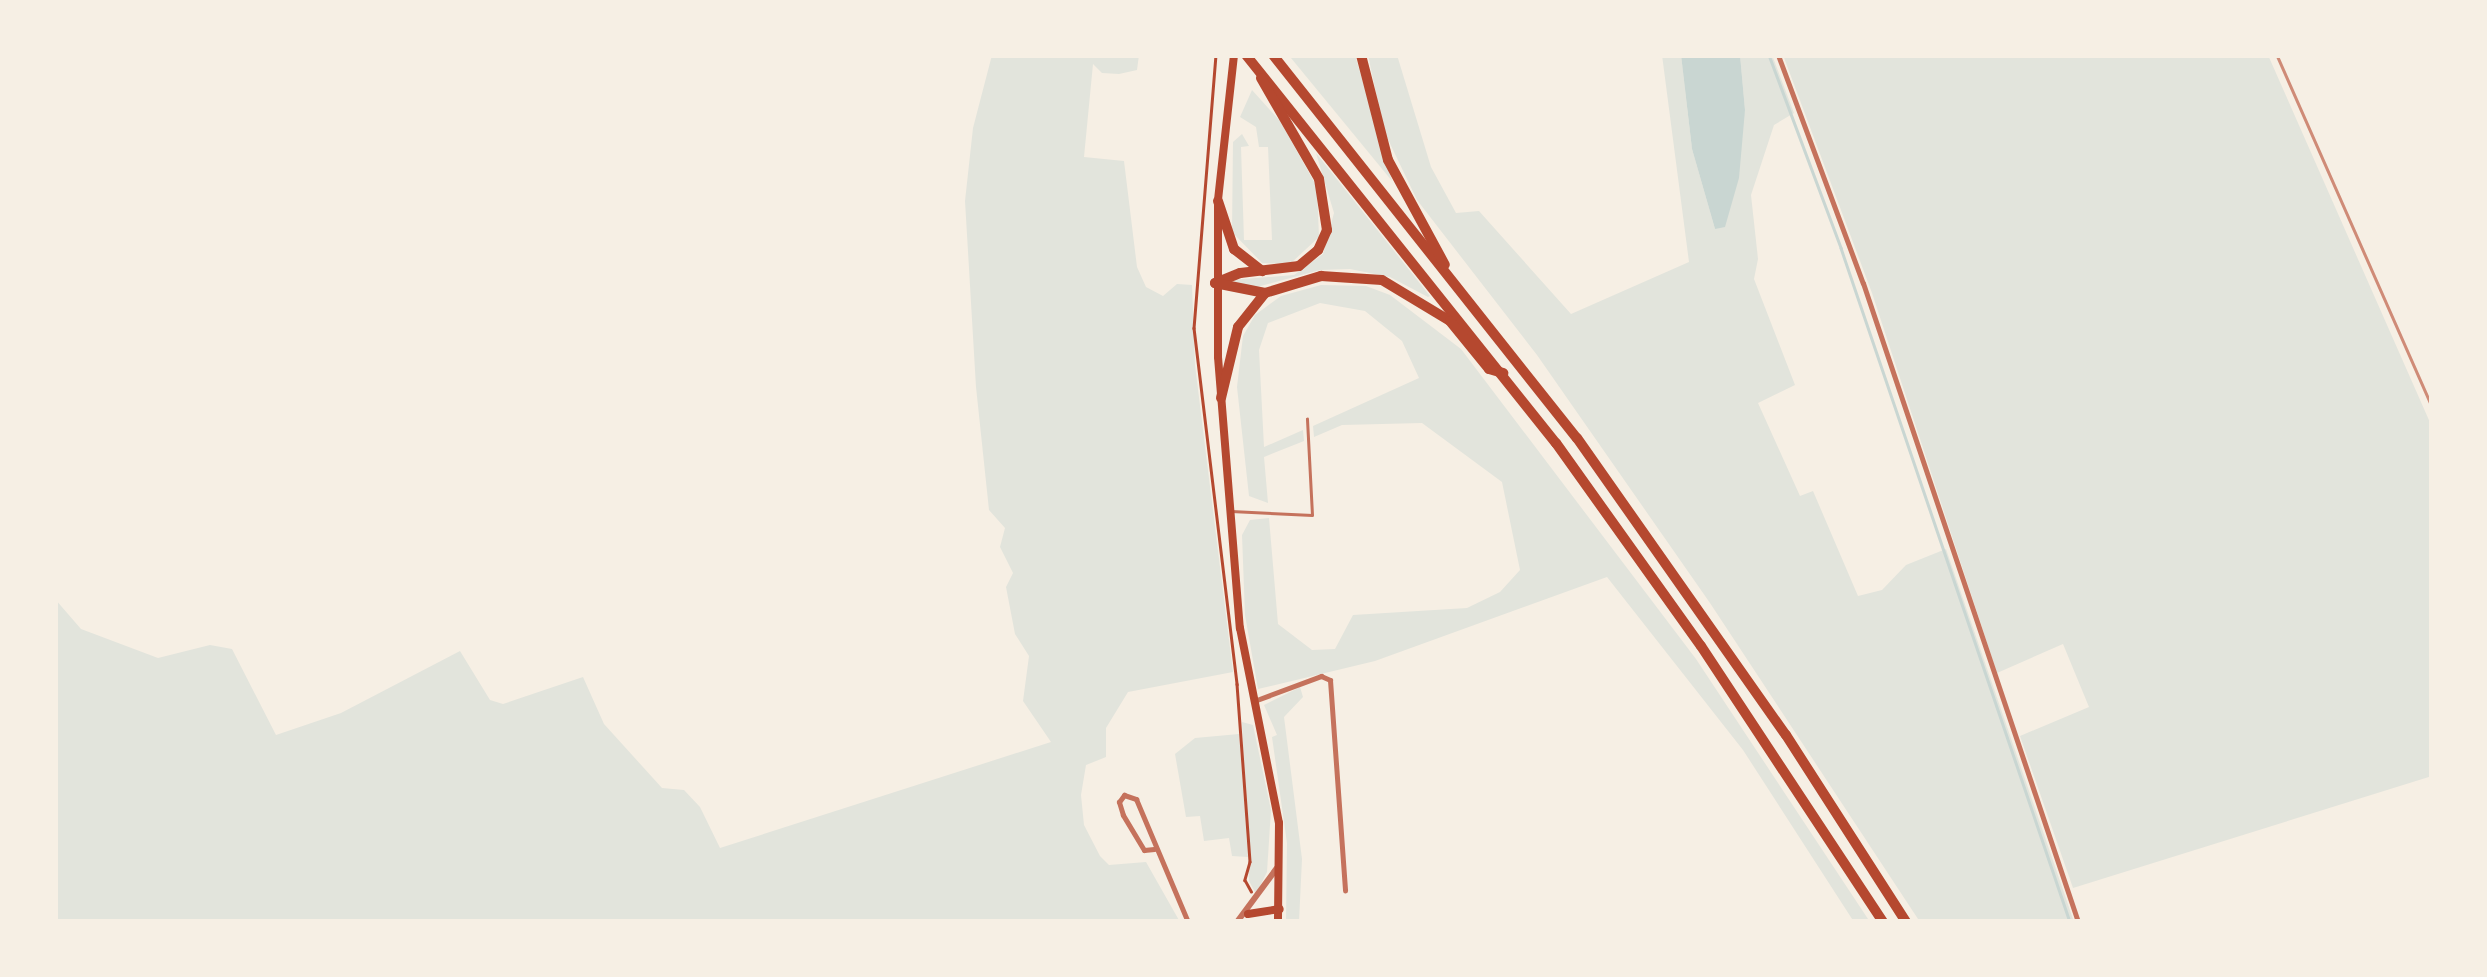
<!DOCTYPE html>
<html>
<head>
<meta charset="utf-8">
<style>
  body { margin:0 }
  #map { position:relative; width:2487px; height:977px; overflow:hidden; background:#f6efe4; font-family:Cabin,sans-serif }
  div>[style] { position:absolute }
  .green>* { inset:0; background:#e2e4dc }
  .water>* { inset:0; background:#c9d6d2 }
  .stream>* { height:2.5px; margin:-1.25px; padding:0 1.25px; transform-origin:1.25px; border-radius:1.25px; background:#c9d6d2 }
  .path>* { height:2.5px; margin:-1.25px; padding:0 1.25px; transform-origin:1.25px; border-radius:1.25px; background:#b5482f }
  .service>* { height:2.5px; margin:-1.25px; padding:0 1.25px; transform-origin:1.25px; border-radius:1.25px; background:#c5725c }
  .minor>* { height:5px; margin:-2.5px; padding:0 2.5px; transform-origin:2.5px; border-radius:2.5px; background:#c5725c }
  .tertiary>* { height:6px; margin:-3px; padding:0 3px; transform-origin:3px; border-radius:3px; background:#c5725c }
  .secondary>* { height:8px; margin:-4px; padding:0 4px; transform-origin:4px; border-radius:4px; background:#b5482f }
  .motorway>* { height:10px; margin:-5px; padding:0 5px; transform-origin:5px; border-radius:5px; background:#b5482f }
  .rail>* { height:2.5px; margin:-1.25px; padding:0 1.25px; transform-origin:1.25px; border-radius:1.25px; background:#cf8b77 }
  span { translate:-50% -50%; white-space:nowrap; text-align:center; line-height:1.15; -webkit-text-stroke:8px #f6efe4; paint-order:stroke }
  .frame { position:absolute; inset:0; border:58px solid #f6efe4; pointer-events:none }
</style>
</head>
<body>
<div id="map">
  <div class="green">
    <div style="clip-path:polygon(992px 55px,1139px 55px,1137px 70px,1119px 74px,1102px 73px,1093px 64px,1084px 157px,1124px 161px,1137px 267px,1146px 287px,1163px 296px,1177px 284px,1192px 285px,1195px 365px,1233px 672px,1128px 692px,1106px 728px,1106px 757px,1086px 765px,1081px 795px,1084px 825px,1100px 856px,1109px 865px,1146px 862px,1180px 922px,55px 922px,55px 599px,81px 629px,158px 658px,210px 645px,232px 649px,276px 735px,341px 713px,460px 651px,490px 700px,503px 704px,583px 677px,604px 724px,662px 788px,684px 790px,700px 807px,720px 848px,1051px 742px,1023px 701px,1029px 656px,1015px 634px,1006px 587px,1013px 573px,1000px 547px,1005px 528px,989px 510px,976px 387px,965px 201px,973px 128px)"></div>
    <div style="clip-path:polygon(1323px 55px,1355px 55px,1392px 181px,1291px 58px)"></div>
    <div style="clip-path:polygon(1368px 55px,1397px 55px,1431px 167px,1456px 213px,1479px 211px,1571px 314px,1689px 262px,1662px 55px,1681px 55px,1692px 149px,1715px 229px,1745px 110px,1740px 55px,1772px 55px,1794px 113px,1774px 125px,1751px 195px,1758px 259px,1754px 279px,1795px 385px,1758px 403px,1800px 496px,1813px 491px,1858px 596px,1882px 590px,1906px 565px,1946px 549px,2074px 922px,1920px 922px,1710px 603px,1537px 355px,1417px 200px,1384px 131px)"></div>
    <div style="clip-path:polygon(1783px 55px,2268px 55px,2432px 427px,2432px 776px,2073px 888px,2020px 736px,2089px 707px,2063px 644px,1997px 673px,1872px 293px)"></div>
    <div style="clip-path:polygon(1252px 90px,1280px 121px,1317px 187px,1319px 237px,1290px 264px,1262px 263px,1232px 232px,1233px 142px,1242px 134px,1249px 146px,1241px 147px,1244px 240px,1272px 240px,1268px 147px,1259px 147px,1256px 127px,1240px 117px)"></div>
    <div style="clip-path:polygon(1316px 153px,1430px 296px,1428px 297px,1390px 277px,1350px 269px,1320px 270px,1253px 288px,1230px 280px,1294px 275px,1323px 254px,1334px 213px)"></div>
    <div style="clip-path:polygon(1321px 285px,1366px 286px,1390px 295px,1461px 349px,1696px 659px,1870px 922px,1854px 922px,1743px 750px,1607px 577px,1375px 661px,1258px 689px,1245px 615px,1242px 535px,1250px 520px,1269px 518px,1278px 624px,1312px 650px,1335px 649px,1353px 615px,1467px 608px,1500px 592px,1520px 570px,1502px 482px,1422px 423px,1342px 425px,1314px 437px,1313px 426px,1419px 378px,1402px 341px,1365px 311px,1320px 303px,1268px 323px,1259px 350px,1264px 447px,1303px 430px,1304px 441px,1264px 457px,1268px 503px,1249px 496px,1237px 387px,1243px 336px,1255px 315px,1281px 296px)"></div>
    <div style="clip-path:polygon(1300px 687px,1303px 697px,1284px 717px,1302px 859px,1299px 922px,1286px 922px,1287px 843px,1272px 737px,1277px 735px,1264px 705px)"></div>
    <div style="clip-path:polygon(1242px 722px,1253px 725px,1271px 810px,1267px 872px,1256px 894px,1249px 881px)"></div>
    <div style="clip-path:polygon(1239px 734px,1242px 772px,1248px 857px,1232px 856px,1229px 838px,1204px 841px,1200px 816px,1186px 817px,1175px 754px,1195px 738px)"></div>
  </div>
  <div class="water">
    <div style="clip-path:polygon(1681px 55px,1740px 55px,1745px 110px,1739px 178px,1725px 227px,1715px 229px,1692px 149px)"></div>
  </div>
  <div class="stream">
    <div style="left:1769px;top:55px;width:206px;rotate:69.5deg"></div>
    <div style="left:1841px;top:248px;width:712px;rotate:71.23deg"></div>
  </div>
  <div class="path">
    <div style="left:1216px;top:55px;width:274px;rotate:94.6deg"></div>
    <div style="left:1194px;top:328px;width:359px;rotate:83.1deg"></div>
    <div style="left:1237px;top:684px;width:178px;rotate:85.8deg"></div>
    <div style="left:1250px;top:862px;width:19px;rotate:106deg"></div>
    <div style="left:1245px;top:880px;width:13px;rotate:61deg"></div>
  </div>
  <div class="service">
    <div style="left:1231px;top:511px;width:81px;rotate:2.8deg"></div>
    <div style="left:1312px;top:515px;width:96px;rotate:-93deg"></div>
  </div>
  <div class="minor">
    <div style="left:1778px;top:55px;width:243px;rotate:69.6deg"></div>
    <div style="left:1863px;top:283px;width:674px;rotate:71.4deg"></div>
    <div style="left:1254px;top:701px;width:72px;rotate:-20.5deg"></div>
    <div style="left:1321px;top:676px;width:10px;rotate:24deg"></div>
    <div style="left:1330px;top:680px;width:211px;rotate:85.9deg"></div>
    <div style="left:1154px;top:849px;width:10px;rotate:174deg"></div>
    <div style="left:1144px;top:850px;width:41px;rotate:-121deg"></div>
    <div style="left:1123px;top:815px;width:14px;rotate:-107deg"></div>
    <div style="left:1119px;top:802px;width:9px;rotate:-54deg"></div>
    <div style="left:1124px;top:795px;width:13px;rotate:18deg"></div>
    <div style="left:1136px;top:799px;width:134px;rotate:67.1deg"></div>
  </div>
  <div class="tertiary">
    <div style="left:1237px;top:922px;width:67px;rotate:-53.5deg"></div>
  </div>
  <div class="secondary">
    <div style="left:1234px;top:55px;width:147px;rotate:96.3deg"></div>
    <div style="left:1218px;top:201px;width:156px;rotate:90deg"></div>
    <div style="left:1218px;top:357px;width:272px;rotate:85.4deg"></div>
    <div style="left:1240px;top:628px;width:199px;rotate:78.7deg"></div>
    <div style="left:1279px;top:823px;width:99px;rotate:90.6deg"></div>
    <div style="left:1248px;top:914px;width:32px;rotate:-9deg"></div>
  </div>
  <div class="motorway">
    <div style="left:1246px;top:55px;width:497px;rotate:51.4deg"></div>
    <div style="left:1556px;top:443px;width:249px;rotate:54.5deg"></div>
    <div style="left:1701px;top:646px;width:331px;rotate:56.6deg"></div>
    <div style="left:1273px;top:55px;width:489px;rotate:51.6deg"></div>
    <div style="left:1577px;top:438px;width:363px;rotate:54.9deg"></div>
    <div style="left:1786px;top:735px;width:222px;rotate:57.3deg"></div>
    <div style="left:1361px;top:55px;width:108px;rotate:75.6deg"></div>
    <div style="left:1388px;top:160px;width:119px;rotate:61.5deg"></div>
    <div style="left:1261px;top:78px;width:116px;rotate:60.1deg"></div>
    <div style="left:1319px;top:179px;width:52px;rotate:81.1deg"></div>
    <div style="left:1327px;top:230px;width:22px;rotate:114deg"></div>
    <div style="left:1318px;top:250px;width:25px;rotate:140deg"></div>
    <div style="left:1299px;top:266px;width:59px;rotate:173.2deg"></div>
    <div style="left:1240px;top:273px;width:27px;rotate:158deg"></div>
    <div style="left:1215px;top:283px;width:51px;rotate:11.3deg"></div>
    <div style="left:1265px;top:293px;width:59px;rotate:-16.9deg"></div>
    <div style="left:1321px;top:276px;width:61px;rotate:3.8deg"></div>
    <div style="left:1382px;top:280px;width:79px;rotate:31.1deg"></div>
    <div style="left:1450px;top:321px;width:62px;rotate:50.9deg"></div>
    <div style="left:1489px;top:369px;width:15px;rotate:16deg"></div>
    <div style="left:1218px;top:201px;width:51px;rotate:71.6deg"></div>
    <div style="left:1234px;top:249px;width:36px;rotate:38deg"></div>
    <div style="left:1221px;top:398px;width:73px;rotate:-76.5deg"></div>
    <div style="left:1238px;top:327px;width:43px;rotate:-51.5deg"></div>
  </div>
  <div class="rail">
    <div style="left:2277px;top:55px;width:384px;rotate:66.2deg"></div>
  </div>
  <div class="frame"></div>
</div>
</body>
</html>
